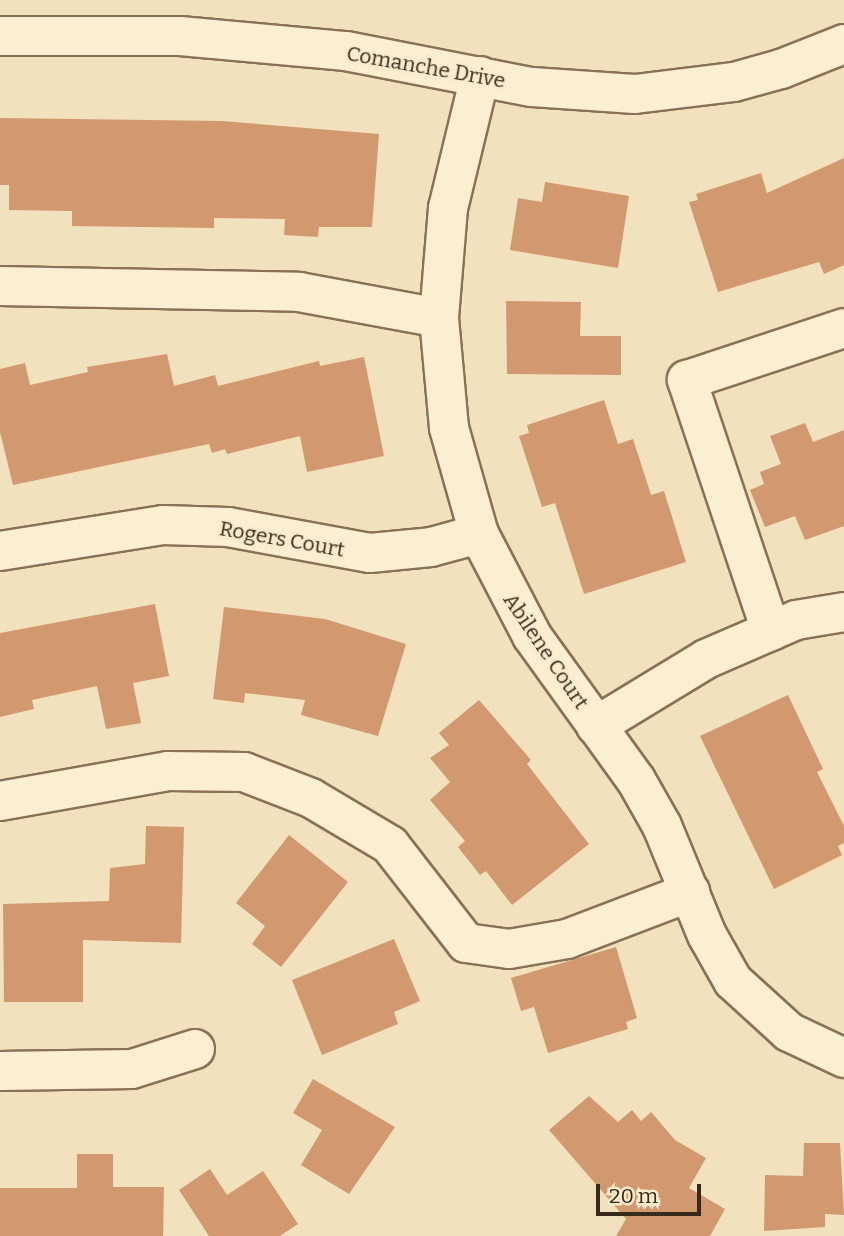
<!DOCTYPE html>
<html>
<head>
<meta charset="utf-8">
<style>
  body { margin:0 }
  #map { position:relative; width:844px; height:1236px; overflow:hidden; background:#f1e1bd; font-family:Bitter,serif }
  div>[style] { position:absolute }
  .building>* { inset:0; background:#d29870 }
  .roads { filter:drop-shadow(2px 0 #8a7155) drop-shadow(-2px 0 #8a7155) drop-shadow(0 2px #8a7155) drop-shadow(0 -2px #8a7155) }
  .minor>* { height:38px; margin:-19px; padding:0 19px; transform-origin:19px; border-radius:19px; background:#fbeed1 }
  span { translate:-50% -50%; white-space:nowrap; text-align:center; line-height:1.15; -webkit-text-stroke:5px #f8ebcd; paint-order:stroke }
  .street-label { font-size:21px; color:#38291b }
  .scale { position:absolute; left:596px; top:1184px; width:105px; height:32px; box-sizing:border-box; border:4px solid #38291b; border-top:0; padding-left:9px; font-size:21px; line-height:24px; white-space:nowrap; color:#38291b; -webkit-text-stroke:5px #f8ebcd; paint-order:stroke }
</style>
</head>
<body>
<div id="map">
  <div class="building">
    <div style="clip-path:polygon(0 118px,222px 121px,379px 134px,372px 227px,319px 227px,318px 237px,284px 235px,285px 219px,214px 218px,214px 228px,72px 226px,72px 211px,9px 210px,9px 185px,0 185px)"></div>
    <div style="clip-path:polygon(844px 158px,844px 265px,824px 274px,819px 262px,718px 292px,689px 202px,698px 200px,696px 194px,761px 173px,767px 193px)"></div>
    <div style="clip-path:polygon(545px 182px,629px 196px,618px 268px,510px 250px,518px 198px,542px 202px)"></div>
    <div style="clip-path:polygon(506px 301px,581px 302px,580px 336px,621px 336px,621px 375px,507px 374px)"></div>
    <div style="clip-path:polygon(167px 354px,174px 386px,215px 375px,218px 386px,319px 361px,320px 366px,364px 357px,384px 456px,307px 472px,300px 436px,227px 454px,225px 449px,212px 453px,209px 444px,13px 485px,0 432px,0 369px,25px 363px,30px 385px,88px 372px,87px 367px)"></div>
    <div style="clip-path:polygon(604px 400px,618px 444px,633px 439px,651px 495px,664px 491px,686px 562px,584px 594px,555px 503px,542px 507px,519px 436px,529px 433px,527px 425px)"></div>
    <div style="clip-path:polygon(805px 423px,813px 442px,844px 430px,844px 526px,805px 540px,795px 516px,765px 527px,750px 490px,764px 484px,760px 472px,781px 464px,770px 436px)"></div>
    <div style="clip-path:polygon(155px 604px,169px 676px,133px 683px,141px 723px,106px 729px,97px 686px,32px 700px,34px 709px,0 717px,0 633px)"></div>
    <div style="clip-path:polygon(224px 607px,325px 619px,406px 644px,378px 736px,301px 715px,305px 700px,245px 693px,244px 703px,213px 699px)"></div>
    <div style="clip-path:polygon(788px 695px,823px 769px,817px 772px,844px 826px,844px 843px,838px 846px,842px 855px,774px 889px,700px 736px)"></div>
    <div style="clip-path:polygon(479px 700px,531px 760px,527px 764px,589px 844px,512px 905px,486px 871px,480px 875px,458px 847px,465px 841px,430px 800px,450px 782px,430px 758px,449px 745px,439px 733px)"></div>
    <div style="clip-path:polygon(146px 826px,184px 827px,181px 943px,83px 940px,83px 1002px,4px 1002px,3px 904px,109px 901px,110px 868px,145px 864px)"></div>
    <div style="clip-path:polygon(289px 835px,348px 882px,281px 967px,252px 944px,265px 926px,236px 903px)"></div>
    <div style="clip-path:polygon(394px 939px,420px 1001px,394px 1012px,398px 1024px,322px 1055px,292px 980px)"></div>
    <div style="clip-path:polygon(616px 947px,637px 1018px,626px 1022px,628px 1029px,548px 1053px,534px 1007px,521px 1011px,511px 978px)"></div>
    <div style="clip-path:polygon(313px 1079px,395px 1127px,349px 1194px,301px 1165px,322px 1130px,293px 1113px)"></div>
    <div style="clip-path:polygon(589px 1096px,618px 1122px,632px 1110px,641px 1121px,651px 1112px,675px 1140px,706px 1158px,689px 1188px,725px 1209px,710px 1236px,616px 1236px,626px 1219px,549px 1130px)"></div>
    <div style="clip-path:polygon(804px 1143px,840px 1143px,844px 1215px,825px 1214px,825px 1227px,764px 1231px,765px 1175px,803px 1176px)"></div>
    <div style="clip-path:polygon(77px 1154px,113px 1154px,113px 1187px,164px 1187px,163px 1236px,0 1236px,0 1188px,77px 1188px)"></div>
    <div style="clip-path:polygon(210px 1169px,227px 1195px,263px 1171px,298px 1224px,280px 1236px,209px 1236px,179px 1190px)"></div>
  </div>
  <div class="roads">
    <div class="minor">
      <div style="left:0;top:36px;width:180px"></div>
      <div style="left:180px;top:36px;width:167px;rotate:5.2deg"></div>
      <div style="left:346px;top:51px;width:189px;rotate:11deg"></div>
      <div style="left:532px;top:87px;width:103px;rotate:3.9deg"></div>
      <div style="left:635px;top:94px;width:100px;rotate:-6.9deg"></div>
      <div style="left:734px;top:82px;width:49px;rotate:-15.5deg"></div>
      <div style="left:781px;top:69px;width:68px;rotate:-21.6deg"></div>
      <div style="left:480px;top:76px;width:136px;rotate:103.6deg"></div>
      <div style="left:448px;top:208px;width:110px;rotate:94.7deg"></div>
      <div style="left:439px;top:318px;width:110px;rotate:84.8deg"></div>
      <div style="left:449px;top:428px;width:110px;rotate:74.2deg"></div>
      <div style="left:479px;top:534px;width:115px;rotate:62.5deg"></div>
      <div style="left:532px;top:636px;width:178px;rotate:54.2deg"></div>
      <div style="left:636px;top:780px;width:53px;rotate:60.5deg"></div>
      <div style="left:662px;top:826px;width:118px;rotate:67.6deg"></div>
      <div style="left:707px;top:935px;width:53px;rotate:60.5deg"></div>
      <div style="left:733px;top:981px;width:76px;rotate:42.3deg"></div>
      <div style="left:789px;top:1032px;width:61px;rotate:25.3deg"></div>
      <div style="left:0;top:286px;width:299px;rotate:1.1deg"></div>
      <div style="left:299px;top:292px;width:142px;rotate:10.5deg"></div>
      <div style="left:0;top:551px;width:165px;rotate:-9.1deg"></div>
      <div style="left:163px;top:525px;width:65px;rotate:1.8deg"></div>
      <div style="left:228px;top:527px;width:144px;rotate:10.4deg"></div>
      <div style="left:370px;top:553px;width:61px;rotate:-5.6deg"></div>
      <div style="left:431px;top:547px;width:50px;rotate:-15.2deg"></div>
      <div style="left:771px;top:631px;width:265px;rotate:-108.5deg"></div>
      <div style="left:687px;top:380px;width:165px;rotate:-18.3deg"></div>
      <div style="left:596px;top:726px;width:129px;rotate:-31.3deg"></div>
      <div style="left:706px;top:659px;width:98px;rotate:-23.4deg"></div>
      <div style="left:796px;top:620px;width:49px;rotate:-9.5deg"></div>
      <div style="left:0;top:801px;width:171px;rotate:-10.1deg"></div>
      <div style="left:168px;top:771px;width:76px;rotate:0.8deg"></div>
      <div style="left:244px;top:772px;width:72px;rotate:21.2deg"></div>
      <div style="left:311px;top:798px;width:92px;rotate:30.7deg"></div>
      <div style="left:390px;top:845px;width:124px;rotate:52.2deg"></div>
      <div style="left:466px;top:943px;width:43px;rotate:7.9deg"></div>
      <div style="left:509px;top:949px;width:59px;rotate:-9.8deg"></div>
      <div style="left:567px;top:939px;width:132px;rotate:-20.9deg"></div>
      <div style="left:0;top:1071px;width:132px;rotate:-0.9deg"></div>
      <div style="left:132px;top:1069px;width:66px;rotate:-17.6deg"></div>
    </div>
  </div>
  <div class="street-label">
    <span style="left:426px;top:67px;rotate:10deg">Comanche Drive</span>
    <span style="left:282px;top:539px;rotate:10deg">Rogers Court</span>
    <span style="left:546px;top:651px;rotate:56deg">Abilene Court</span>
  </div>
  <div class="scale">20 m</div>
</div>
</body>
</html>
